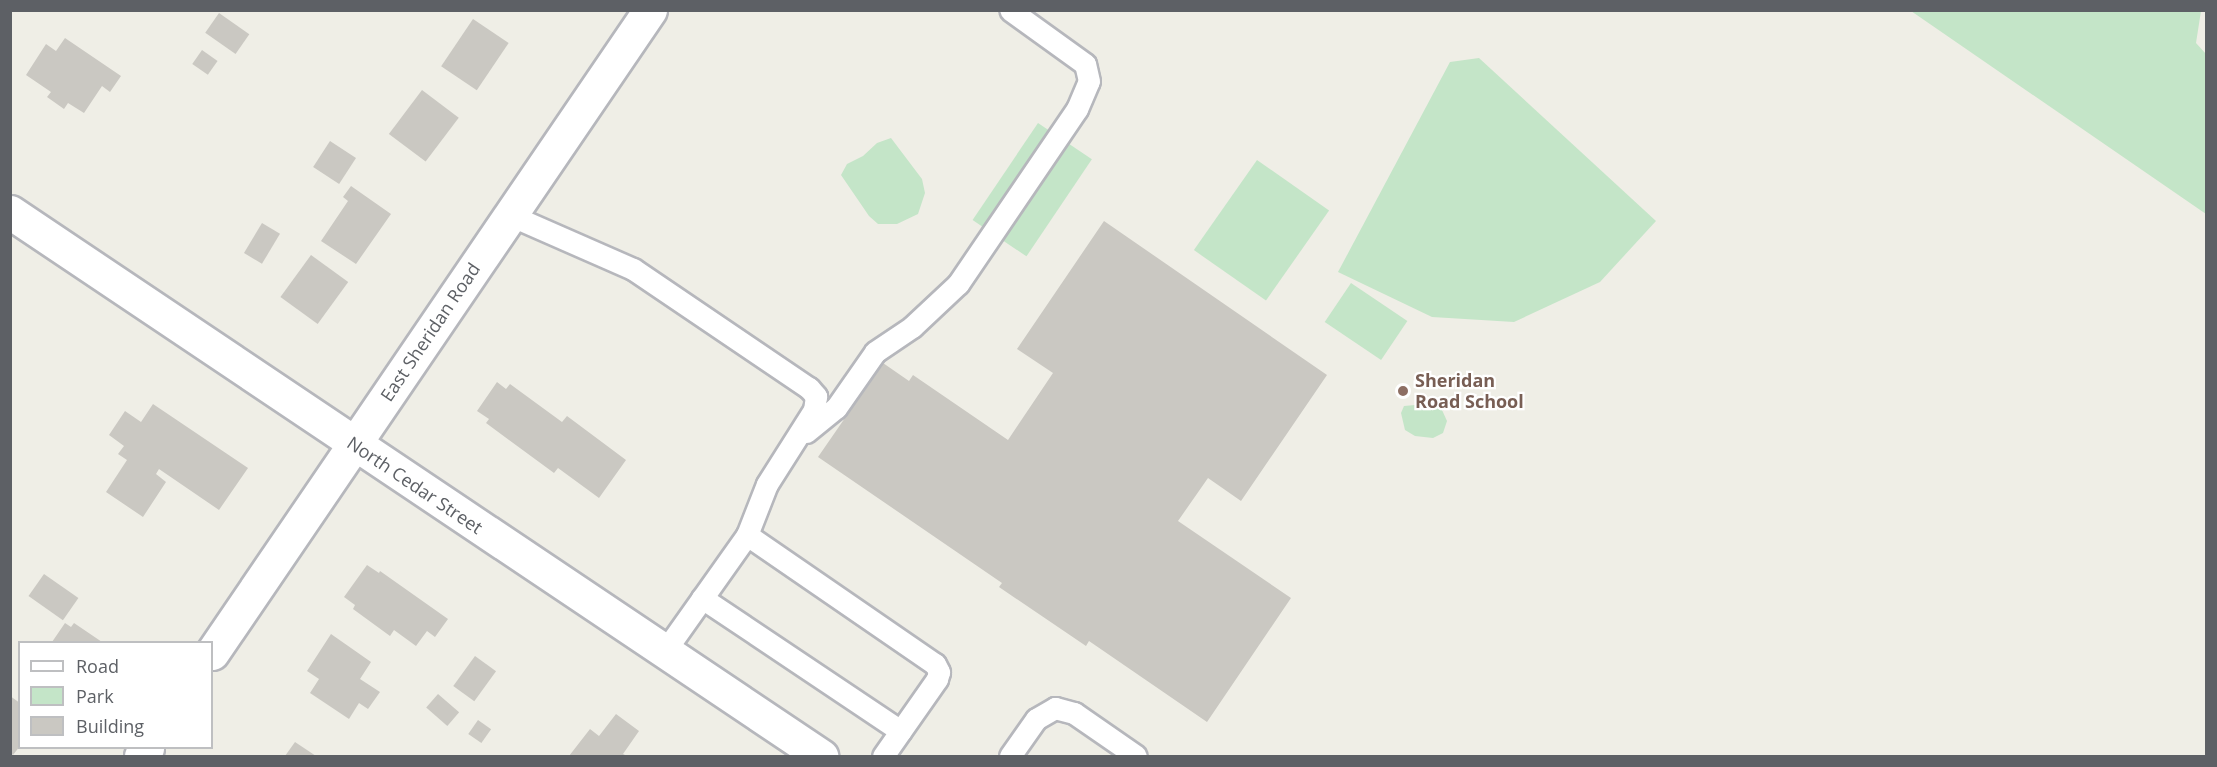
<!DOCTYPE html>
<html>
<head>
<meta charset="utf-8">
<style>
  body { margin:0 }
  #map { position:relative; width:2217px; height:767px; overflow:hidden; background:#efeee6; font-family:"Open Sans",sans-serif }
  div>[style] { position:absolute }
  .green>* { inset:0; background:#c4e5c8; transform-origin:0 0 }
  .building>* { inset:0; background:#cac8c2; transform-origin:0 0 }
  .roads { filter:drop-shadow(2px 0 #b6b7bc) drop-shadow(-2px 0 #b6b7bc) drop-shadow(0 2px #b6b7bc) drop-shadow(0 -2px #b6b7bc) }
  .lane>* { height:21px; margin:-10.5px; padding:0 10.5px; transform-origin:10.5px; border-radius:10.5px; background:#fff }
  .street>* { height:33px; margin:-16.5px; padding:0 16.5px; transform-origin:16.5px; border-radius:16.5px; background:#fff }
  .secondary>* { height:33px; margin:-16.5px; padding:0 16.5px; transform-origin:16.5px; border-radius:16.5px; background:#fff }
  .dots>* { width:16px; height:16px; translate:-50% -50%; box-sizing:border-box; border:3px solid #fff; border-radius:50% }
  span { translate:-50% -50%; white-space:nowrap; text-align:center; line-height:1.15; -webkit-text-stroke:4.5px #fff; paint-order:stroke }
  .street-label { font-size:18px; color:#5d6065 }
  .education-label { font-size:18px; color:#785e54; font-weight:700 }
  .left { translate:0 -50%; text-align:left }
  .frame { position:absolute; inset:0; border:12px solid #5d6065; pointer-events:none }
  .legend { position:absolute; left:18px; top:641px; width:195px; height:108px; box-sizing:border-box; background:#fff; border:2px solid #bebfc1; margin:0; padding:8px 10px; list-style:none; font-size:18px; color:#5d6065 }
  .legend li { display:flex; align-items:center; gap:12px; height:30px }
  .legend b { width:30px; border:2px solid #bebfc1 }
</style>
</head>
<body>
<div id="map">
  <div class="green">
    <div style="clip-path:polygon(1911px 11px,2201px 11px,2196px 43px,2206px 54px,2206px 214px)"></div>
    <div style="clip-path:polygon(1479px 58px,1656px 221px,1600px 282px,1514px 322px,1432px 317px,1338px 272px,1450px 62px)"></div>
    <div style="left:1038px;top:123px;width:65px;height:117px;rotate:34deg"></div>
    <div style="clip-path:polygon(891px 138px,922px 179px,925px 193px,918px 214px,897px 224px,878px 224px,869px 216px,841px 175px,847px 164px,863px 156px,877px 143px)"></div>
    <div style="left:1257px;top:160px;width:88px;height:110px;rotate:35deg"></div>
    <div style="left:1351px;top:283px;width:68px;height:47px;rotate:34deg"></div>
    <div style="clip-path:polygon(1426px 404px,1442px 410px,1447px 421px,1443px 433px,1433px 438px,1415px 436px,1405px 430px,1401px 413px,1404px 406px)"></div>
  </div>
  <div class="building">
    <div style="left:219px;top:13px;width:37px;height:24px;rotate:35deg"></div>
    <div style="left:473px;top:19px;width:43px;height:57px;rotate:34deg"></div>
    <div style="clip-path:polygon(65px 38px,121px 76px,110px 92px,102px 86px,84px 113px,68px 103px,64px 109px,47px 97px,51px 92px,26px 75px,46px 44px,56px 51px)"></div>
    <div style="left:202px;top:50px;width:19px;height:17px;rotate:35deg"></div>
    <div style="left:422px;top:90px;width:46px;height:55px;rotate:37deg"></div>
    <div style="left:330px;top:141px;width:31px;height:31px;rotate:33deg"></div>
    <div style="clip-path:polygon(351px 186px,391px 214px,356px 264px,321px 241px,348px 201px,343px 197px)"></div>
    <div style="clip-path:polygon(1104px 221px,1327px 375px,1241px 501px,1208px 478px,1178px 521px,1291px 598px,1207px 722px,1089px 641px,1086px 646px,999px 587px,1002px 583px,818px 457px,883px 363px,909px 381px,913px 375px,1008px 440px,1053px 373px,1017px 349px)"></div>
    <div style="left:262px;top:223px;width:21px;height:35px;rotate:31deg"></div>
    <div style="left:311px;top:255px;width:46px;height:52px;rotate:36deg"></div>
    <div style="clip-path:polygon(497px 382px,506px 389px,510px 384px,562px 422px,567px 416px,626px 460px,599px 498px,558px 468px,554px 473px,486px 423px,489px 419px,477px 411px)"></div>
    <div style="clip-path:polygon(153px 404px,248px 468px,219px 510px,159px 469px,156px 474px,166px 482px,143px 517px,106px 492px,127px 460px,118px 454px,124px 446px,109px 435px,125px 411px,141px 422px)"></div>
    <div style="clip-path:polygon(367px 565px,379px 573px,380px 571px,448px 619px,435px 637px,427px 631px,416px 646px,394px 630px,390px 636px,353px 609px,355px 605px,344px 597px)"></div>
    <div style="left:44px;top:574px;width:42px;height:27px;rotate:35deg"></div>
    <div style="clip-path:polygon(65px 623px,71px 627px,74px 623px,102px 642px,52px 642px)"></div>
    <div style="clip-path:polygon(331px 634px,371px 662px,360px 679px,380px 692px,368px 709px,359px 703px,349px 719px,310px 693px,319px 679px,307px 671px)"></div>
    <div style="left:475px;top:656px;width:26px;height:37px;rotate:36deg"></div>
    <div style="left:438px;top:694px;width:28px;height:18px;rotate:41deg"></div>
    <div style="clip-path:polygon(10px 696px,20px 703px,20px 746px,13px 755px,10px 753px)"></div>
    <div style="clip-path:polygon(616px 714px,639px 731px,623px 754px,627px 756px,569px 756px,590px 729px,599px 736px)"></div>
    <div style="left:478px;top:720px;width:16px;height:17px;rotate:35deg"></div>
    <div style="clip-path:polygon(295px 742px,316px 756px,285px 756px)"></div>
  </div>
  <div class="roads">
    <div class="lane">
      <div style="left:510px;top:215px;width:134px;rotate:23.7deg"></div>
      <div style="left:633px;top:269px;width:212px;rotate:34.1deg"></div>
      <div style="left:809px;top:388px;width:11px;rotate:49deg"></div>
      <div style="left:816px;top:396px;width:14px;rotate:98deg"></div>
      <div style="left:814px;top:410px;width:88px;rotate:122.4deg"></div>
      <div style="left:767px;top:484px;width:55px;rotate:111.4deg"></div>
      <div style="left:747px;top:535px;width:142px;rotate:125.3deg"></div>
      <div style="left:806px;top:432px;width:38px;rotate:-39deg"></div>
      <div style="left:836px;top:408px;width:68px;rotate:-55.1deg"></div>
      <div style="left:875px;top:352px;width:45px;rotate:-34deg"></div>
      <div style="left:912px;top:327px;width:63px;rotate:-43.1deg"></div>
      <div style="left:958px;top:284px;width:212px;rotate:-55.8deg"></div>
      <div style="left:1077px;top:109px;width:30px;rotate:-67deg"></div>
      <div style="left:1089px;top:81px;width:17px;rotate:-103deg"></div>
      <div style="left:1085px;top:64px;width:92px;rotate:-144.2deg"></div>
      <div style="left:747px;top:535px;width:228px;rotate:34.5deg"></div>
      <div style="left:935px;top:664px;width:9px;rotate:63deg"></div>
      <div style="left:939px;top:672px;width:7px;rotate:106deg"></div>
      <div style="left:937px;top:679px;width:94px;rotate:125deg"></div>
      <div style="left:702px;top:598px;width:239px;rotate:33.8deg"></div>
      <div style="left:1010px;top:756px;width:45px;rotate:-54.9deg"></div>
      <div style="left:1036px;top:719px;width:22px;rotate:-30deg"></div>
      <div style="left:1055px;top:708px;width:20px;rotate:15deg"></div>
      <div style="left:1074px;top:713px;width:75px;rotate:34.7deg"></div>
    </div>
    <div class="street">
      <div style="left:10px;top:212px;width:977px;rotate:33.85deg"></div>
    </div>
    <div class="secondary">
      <div style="left:212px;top:653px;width:778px;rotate:-55.74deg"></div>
      <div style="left:141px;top:756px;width:10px;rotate:-53deg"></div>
    </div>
  </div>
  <div class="dots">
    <div style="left:1403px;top:391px;background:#8d6e63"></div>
  </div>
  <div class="street-label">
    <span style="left:430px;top:332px;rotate:-56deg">East Sheridan Road</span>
    <span style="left:415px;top:485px;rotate:34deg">North Cedar Street</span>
  </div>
  <div class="education-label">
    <span class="left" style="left:1415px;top:391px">Sheridan<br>Road School</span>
  </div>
  <div class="frame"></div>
  <ul class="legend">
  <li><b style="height:8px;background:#fff"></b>Road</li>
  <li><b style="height:16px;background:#c4e5c8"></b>Park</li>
  <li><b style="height:16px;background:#cac8c2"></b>Building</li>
  </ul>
</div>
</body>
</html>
